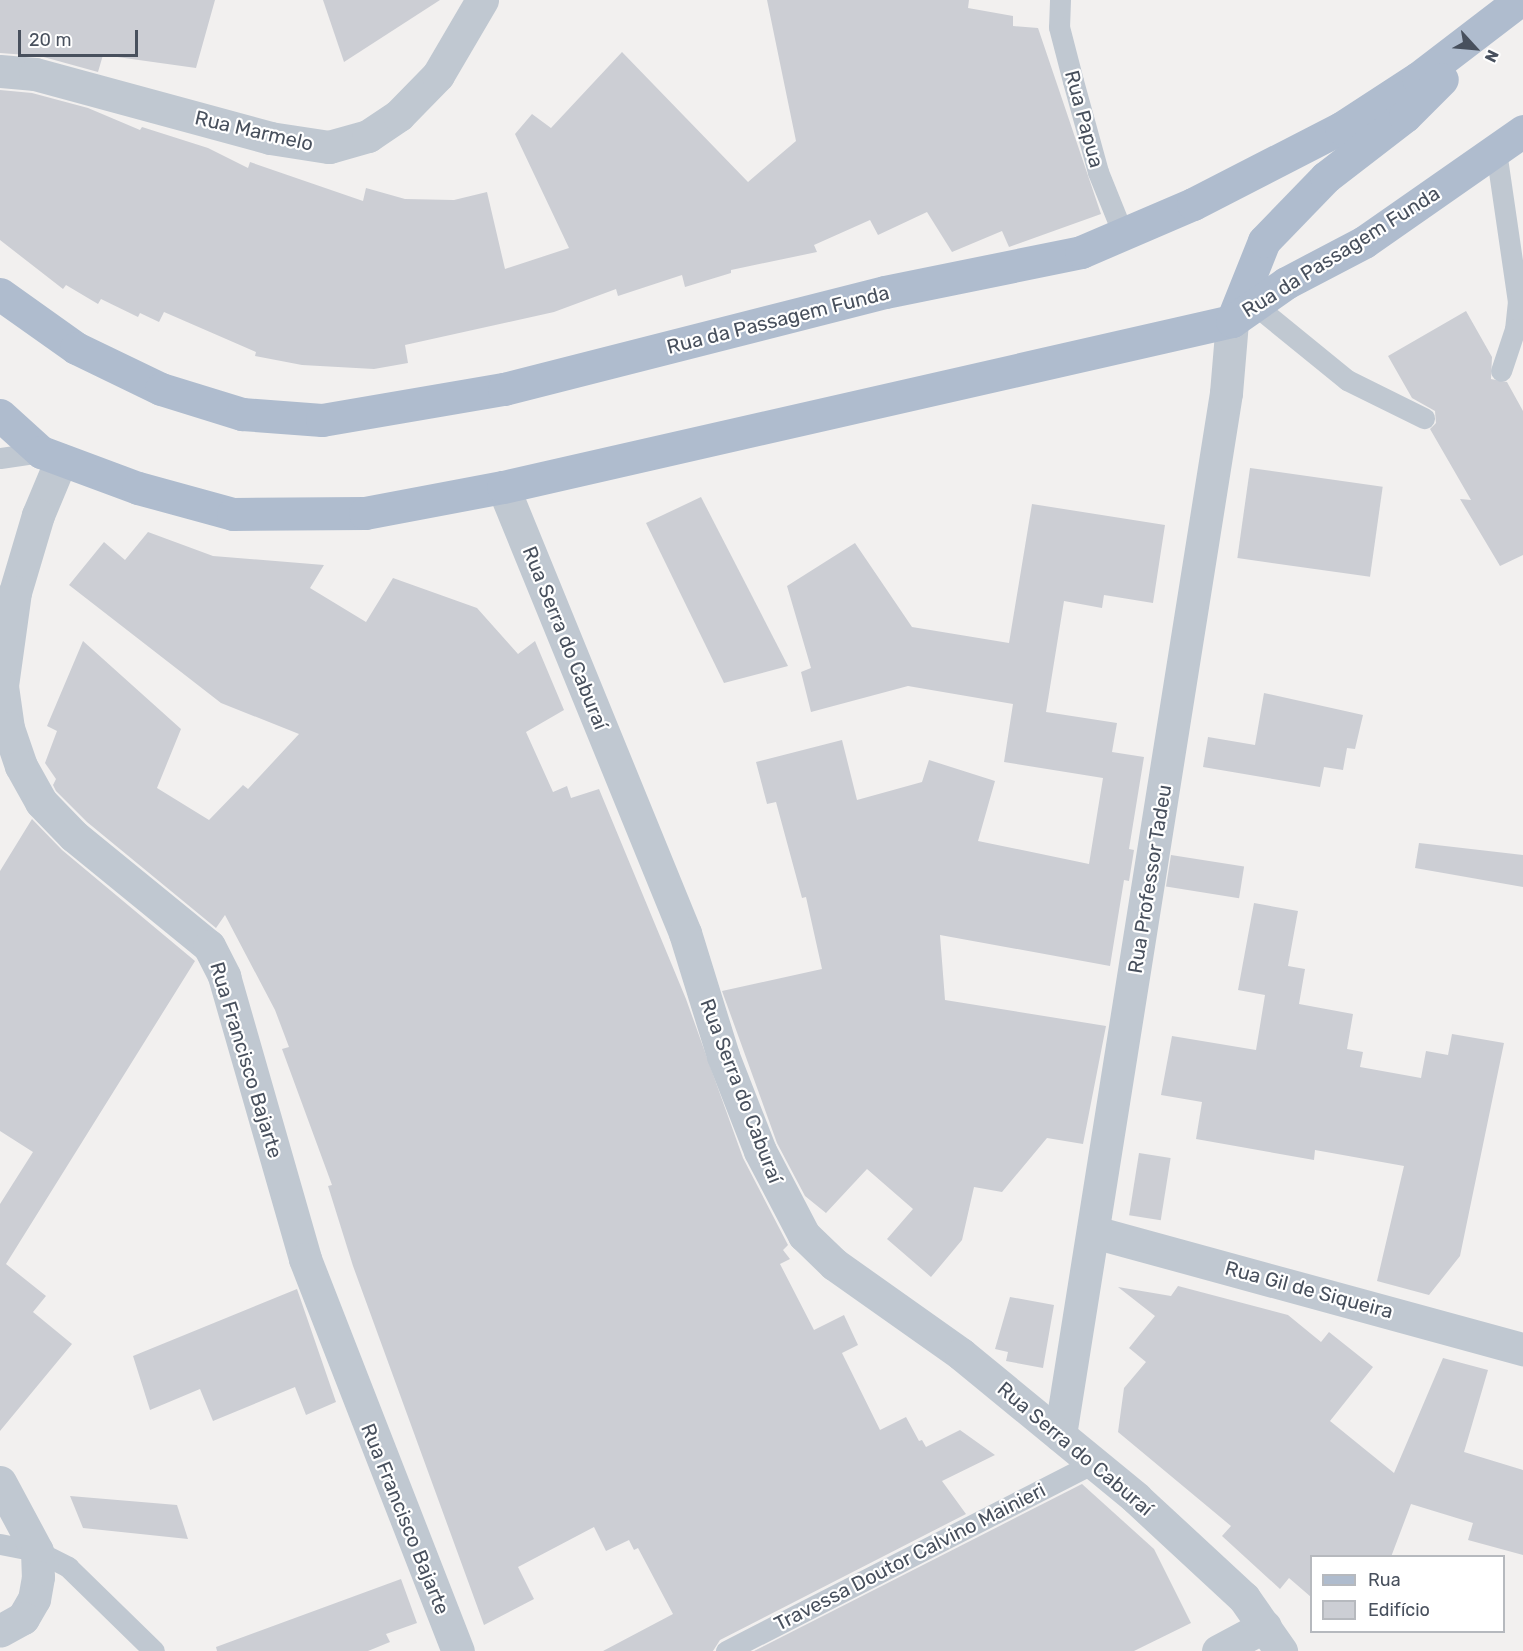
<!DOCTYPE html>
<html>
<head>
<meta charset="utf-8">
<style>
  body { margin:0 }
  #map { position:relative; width:1523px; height:1651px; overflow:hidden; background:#f2f0ef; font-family:Rubik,sans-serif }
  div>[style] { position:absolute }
  .building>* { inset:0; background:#ccced4; transform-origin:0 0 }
  .service>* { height:21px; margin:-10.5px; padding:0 10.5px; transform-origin:10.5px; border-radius:10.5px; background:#c0c8d1 }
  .minor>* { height:33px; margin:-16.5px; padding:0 16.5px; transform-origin:16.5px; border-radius:16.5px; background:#c0c8d1 }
  .tertiary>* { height:33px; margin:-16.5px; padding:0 16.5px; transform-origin:16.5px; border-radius:16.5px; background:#c0c8d1 }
  .primary>* { height:33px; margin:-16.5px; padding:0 16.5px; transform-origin:16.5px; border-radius:16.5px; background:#afbcce }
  span { translate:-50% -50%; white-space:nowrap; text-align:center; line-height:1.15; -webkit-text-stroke:4.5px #fff; paint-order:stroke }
  .street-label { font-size:20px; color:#48505d }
  .legend { position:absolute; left:1310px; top:1555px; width:195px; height:78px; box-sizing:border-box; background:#fff; border:2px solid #b6b9be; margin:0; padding:8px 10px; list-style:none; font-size:18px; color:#48505d }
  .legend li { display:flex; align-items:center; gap:12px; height:30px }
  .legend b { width:30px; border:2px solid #b6b9be }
  .north { position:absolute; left:1445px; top:18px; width:60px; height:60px; -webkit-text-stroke:4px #fff; paint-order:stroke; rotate:116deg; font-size:16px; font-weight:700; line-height:24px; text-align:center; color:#48505d }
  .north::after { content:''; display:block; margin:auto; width:21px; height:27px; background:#48505d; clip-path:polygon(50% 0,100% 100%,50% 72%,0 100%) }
  .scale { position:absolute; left:18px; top:30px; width:120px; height:27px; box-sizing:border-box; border:3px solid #48505d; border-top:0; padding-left:8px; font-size:18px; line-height:21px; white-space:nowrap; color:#48505d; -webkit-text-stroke:4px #fff; paint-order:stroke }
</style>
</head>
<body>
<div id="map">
  <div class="building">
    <div style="clip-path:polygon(0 0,215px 0,196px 68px,103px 55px,98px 72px,40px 56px,0 53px)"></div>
    <div style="clip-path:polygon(323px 0,440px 0,344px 62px)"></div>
    <div style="clip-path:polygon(767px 0,969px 0,968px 8px,1013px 16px,1013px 26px,1038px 28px,1101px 214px,1009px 247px,1002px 231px,952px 252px,927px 212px,878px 235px,870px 220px,814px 245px,817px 252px,731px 270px,731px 273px,685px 287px,682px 275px,618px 296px,616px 289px,554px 312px,405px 345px,408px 363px,374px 369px,302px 365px,255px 356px,256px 352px,164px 312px,159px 322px,140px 313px,138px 317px,101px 299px,98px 304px,66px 285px,63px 289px,0 240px,0 90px,32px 93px,88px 108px,140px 130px,142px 127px,208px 148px,248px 168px,250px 162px,363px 201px,366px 188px,405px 199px,454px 200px,487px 192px,505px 269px,569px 248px,515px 134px,532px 114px,551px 128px,622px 52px,748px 182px,796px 141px)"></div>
    <div style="clip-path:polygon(1466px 311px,1492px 357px,1491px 379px,1507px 382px,1523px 411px,1523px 555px,1500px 566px,1460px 499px,1471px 500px,1430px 429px,1436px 423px,1435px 411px,1412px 398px,1388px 356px)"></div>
    <div style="left:1250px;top:468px;width:134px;height:91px;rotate:8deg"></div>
    <div style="clip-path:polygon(701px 497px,718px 530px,788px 666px,724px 683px,646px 523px)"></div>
    <div style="clip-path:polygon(1032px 504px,1165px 525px,1153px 603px,1104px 595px,1102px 608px,1064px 601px,1046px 712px,1117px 723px,1112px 752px,1144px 757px,1129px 849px,1134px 850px,1129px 881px,1124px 880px,1110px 966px,940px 935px,945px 1000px,1106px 1026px,1083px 1144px,1047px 1138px,1002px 1192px,974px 1187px,962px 1240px,931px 1277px,887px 1239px,913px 1209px,867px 1169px,826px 1213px,805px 1196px,777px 1143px,722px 991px,822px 969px,806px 897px,802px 898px,776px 802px,767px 804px,756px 762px,842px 740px,857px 800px,922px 782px,929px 760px,995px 781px,978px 841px,1089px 864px,1103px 778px,1004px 762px,1013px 704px,908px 686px,811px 712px,801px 672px,811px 668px,787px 586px,855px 543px,912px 627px,1009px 643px)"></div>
    <div style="clip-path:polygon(148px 532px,213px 556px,324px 565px,310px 588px,366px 622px,393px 578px,477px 608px,518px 654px,535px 641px,564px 710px,526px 732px,553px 792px,567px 786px,571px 798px,599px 789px,686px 999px,743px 1158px,788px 1245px,783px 1250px,790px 1259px,780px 1264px,814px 1330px,844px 1315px,858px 1345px,842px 1353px,880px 1430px,906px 1417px,919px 1441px,922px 1440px,926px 1447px,960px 1430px,995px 1455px,942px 1481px,966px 1514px,720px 1640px,713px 1651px,603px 1651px,673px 1614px,638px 1548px,634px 1550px,629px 1540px,606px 1551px,594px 1527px,518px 1567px,534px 1599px,484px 1625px,353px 1266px,328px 1186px,332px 1185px,282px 1049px,289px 1047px,275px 1010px,225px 915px,216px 928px,87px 822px,56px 791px,53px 785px,56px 779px,45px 763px,57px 731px,47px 726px,83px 641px,181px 729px,157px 788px,209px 820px,243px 785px,248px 789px,299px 734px,221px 703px,69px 585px,104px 542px,125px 560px)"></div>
    <div style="clip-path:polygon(1264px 693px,1363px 715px,1355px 749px,1347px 748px,1343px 770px,1324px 767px,1320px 787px,1203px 767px,1208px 737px,1255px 745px)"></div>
    <div style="clip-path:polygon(32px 819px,62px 850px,195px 961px,6px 1264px,46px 1296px,33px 1312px,72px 1344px,0 1431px,0 1204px,33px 1152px,0 1131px,0 871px)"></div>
    <div style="clip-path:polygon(1419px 843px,1523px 855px,1523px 887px,1415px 868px)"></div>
    <div style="left:1171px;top:855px;width:74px;height:32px;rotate:9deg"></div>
    <div style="clip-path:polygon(1254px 903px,1298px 911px,1288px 966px,1305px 969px,1299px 1004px,1353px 1014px,1347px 1049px,1363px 1052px,1360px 1067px,1421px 1078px,1426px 1051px,1448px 1055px,1452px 1034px,1504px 1043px,1460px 1256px,1429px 1295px,1377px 1281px,1404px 1166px,1315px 1150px,1314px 1160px,1196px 1139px,1202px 1102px,1161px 1095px,1172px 1036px,1256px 1050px,1265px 995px,1238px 990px)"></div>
    <div style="left:1139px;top:1153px;width:32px;height:63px;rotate:9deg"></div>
    <div style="clip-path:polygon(1178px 1286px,1288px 1315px,1321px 1342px,1329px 1332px,1373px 1367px,1330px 1421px,1394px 1473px,1443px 1358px,1488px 1370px,1464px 1452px,1523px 1470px,1523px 1555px,1468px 1540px,1473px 1523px,1411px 1504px,1391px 1557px,1311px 1557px,1311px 1597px,1289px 1578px,1280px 1589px,1222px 1536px,1231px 1526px,1118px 1432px,1124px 1388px,1146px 1362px,1129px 1348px,1155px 1316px,1118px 1287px,1171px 1296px)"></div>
    <div style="clip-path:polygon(297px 1289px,336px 1402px,306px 1415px,295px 1387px,213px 1421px,200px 1389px,150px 1410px,133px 1356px)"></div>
    <div style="clip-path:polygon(1010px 1297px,1054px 1305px,1043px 1368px,1006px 1361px,1008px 1352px,995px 1349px)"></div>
    <div style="clip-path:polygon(1082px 1484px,1154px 1549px,1191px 1623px,1134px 1651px,754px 1651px)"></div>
    <div style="clip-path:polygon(70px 1496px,177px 1505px,188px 1539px,83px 1528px)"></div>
    <div style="clip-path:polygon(401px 1579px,417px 1623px,386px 1634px,390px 1642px,368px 1651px,217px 1651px,216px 1647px)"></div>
  </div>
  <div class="service">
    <div style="left:1060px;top:0;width:27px;rotate:92deg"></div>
    <div style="left:1059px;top:27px;width:56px;rotate:75.5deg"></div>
    <div style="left:1073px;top:81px;width:94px;rotate:74.6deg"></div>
    <div style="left:1098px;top:172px;width:67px;rotate:68deg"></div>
    <div style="left:1496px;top:151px;width:152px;rotate:81.7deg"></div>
    <div style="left:1518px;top:301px;width:28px;rotate:96deg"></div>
    <div style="left:1515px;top:329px;width:44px;rotate:108.4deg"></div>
    <div style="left:1255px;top:305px;width:119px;rotate:39.2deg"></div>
    <div style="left:1347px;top:380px;width:86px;rotate:26.3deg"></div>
    <div style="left:0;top:458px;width:41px;rotate:-8.3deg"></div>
    <div style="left:0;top:1544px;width:38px;rotate:11deg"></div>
    <div style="left:37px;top:1551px;width:35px;rotate:27deg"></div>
    <div style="left:68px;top:1567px;width:120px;rotate:44.3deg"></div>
    <div style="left:726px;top:1651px;width:413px;rotate:-27.1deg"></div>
  </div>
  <div class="minor">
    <div style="left:0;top:71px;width:35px;rotate:5deg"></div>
    <div style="left:35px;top:74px;width:244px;rotate:15.2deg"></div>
    <div style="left:270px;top:138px;width:60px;rotate:8.7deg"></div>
    <div style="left:329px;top:147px;width:41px;rotate:-15.8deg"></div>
    <div style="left:368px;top:136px;width:37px;rotate:-34deg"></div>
    <div style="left:399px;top:115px;width:56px;rotate:-45.7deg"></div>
    <div style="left:438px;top:75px;width:87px;rotate:-59.6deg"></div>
    <div style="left:61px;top:460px;width:60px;rotate:112.7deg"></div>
    <div style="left:38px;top:515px;width:80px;rotate:106.6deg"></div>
    <div style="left:15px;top:592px;width:95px;rotate:97.9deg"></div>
    <div style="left:2px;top:686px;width:42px;rotate:81.9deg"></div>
    <div style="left:8px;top:728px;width:40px;rotate:71.1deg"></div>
    <div style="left:21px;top:766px;width:41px;rotate:60.9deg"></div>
    <div style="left:41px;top:802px;width:47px;rotate:45.9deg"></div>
    <div style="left:74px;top:836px;width:174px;rotate:39.2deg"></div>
    <div style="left:209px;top:946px;width:34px;rotate:63deg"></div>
    <div style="left:224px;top:976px;width:294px;rotate:74deg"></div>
    <div style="left:305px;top:1259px;width:421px;rotate:68.7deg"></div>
    <div style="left:1094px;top:1232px;width:445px;rotate:15.3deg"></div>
    <div style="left:1060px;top:1435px;width:1055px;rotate:-80.95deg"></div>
    <div style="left:1226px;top:393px;width:72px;rotate:-85.2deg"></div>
    <div style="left:0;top:1482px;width:78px;rotate:61.8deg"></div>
    <div style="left:37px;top:1551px;width:26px;rotate:88deg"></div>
    <div style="left:38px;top:1577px;width:22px;rotate:100deg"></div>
    <div style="left:34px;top:1599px;width:22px;rotate:120deg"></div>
    <div style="left:23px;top:1618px;width:26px;rotate:151deg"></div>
    <div style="left:1218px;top:1651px;width:53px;rotate:-28deg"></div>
  </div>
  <div class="tertiary">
    <div style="left:503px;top:487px;width:482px;rotate:67.8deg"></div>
    <div style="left:685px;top:933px;width:129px;rotate:72.8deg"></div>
    <div style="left:723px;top:1056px;width:102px;rotate:68.7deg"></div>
    <div style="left:760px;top:1151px;width:95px;rotate:62.4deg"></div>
    <div style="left:804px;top:1235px;width:42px;rotate:44deg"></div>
    <div style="left:834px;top:1264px;width:156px;rotate:35.3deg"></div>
    <div style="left:961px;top:1354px;width:227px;rotate:39.4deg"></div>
    <div style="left:1136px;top:1498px;width:147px;rotate:42.8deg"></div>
    <div style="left:1244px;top:1598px;width:65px;rotate:55.1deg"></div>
  </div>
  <div class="primary">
    <div style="left:0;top:294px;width:93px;rotate:35.4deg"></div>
    <div style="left:76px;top:348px;width:94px;rotate:25.8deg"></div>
    <div style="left:161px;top:389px;width:85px;rotate:17.2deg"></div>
    <div style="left:242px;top:414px;width:80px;rotate:4.3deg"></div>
    <div style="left:322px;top:420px;width:185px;rotate:-9.7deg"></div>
    <div style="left:504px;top:389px;width:393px;rotate:-14.3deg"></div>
    <div style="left:885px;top:292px;width:200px;rotate:-11.5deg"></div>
    <div style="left:1081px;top:252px;width:122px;rotate:-23.2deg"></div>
    <div style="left:1193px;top:204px;width:166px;rotate:-27.2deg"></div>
    <div style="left:1341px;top:128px;width:92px;rotate:-33deg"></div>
    <div style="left:1418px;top:78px;width:128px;rotate:-37.4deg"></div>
    <div style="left:1232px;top:321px;width:86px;rotate:-68.2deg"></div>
    <div style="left:1264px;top:241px;width:89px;rotate:-45.9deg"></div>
    <div style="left:1326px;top:177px;width:100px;rotate:-37.7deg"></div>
    <div style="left:1405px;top:116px;width:52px;rotate:-45deg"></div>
    <div style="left:0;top:415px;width:55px;rotate:42.1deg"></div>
    <div style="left:41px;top:452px;width:103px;rotate:20.4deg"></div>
    <div style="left:138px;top:488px;width:98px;rotate:15.3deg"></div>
    <div style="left:233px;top:514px;width:132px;rotate:-0.4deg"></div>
    <div style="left:365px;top:513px;width:140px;rotate:-10.7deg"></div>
    <div style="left:503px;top:487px;width:748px;rotate:-12.83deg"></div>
    <div style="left:1232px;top:321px;width:66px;rotate:-35.1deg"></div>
    <div style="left:1286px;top:283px;width:88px;rotate:-27.7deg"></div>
    <div style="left:1364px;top:242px;width:194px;rotate:-34.9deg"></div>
  </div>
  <div class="street-label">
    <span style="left:1084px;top:119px;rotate:75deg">Rua Papua</span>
    <span style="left:254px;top:131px;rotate:13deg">Rua Marmelo</span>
    <span style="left:1341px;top:252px;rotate:-32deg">Rua da Passagem Funda</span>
    <span style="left:778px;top:320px;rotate:-14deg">Rua da Passagem Funda</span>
    <span style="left:565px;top:638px;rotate:68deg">Rua Serra do Caburaí</span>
    <span style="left:1150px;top:879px;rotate:-81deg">Rua Professor Tadeu</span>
    <span style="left:246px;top:1060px;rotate:73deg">Rua Francisco Bajarte</span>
    <span style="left:741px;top:1091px;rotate:69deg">Rua Serra do Caburaí</span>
    <span style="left:1309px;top:1290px;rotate:15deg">Rua Gil de Siqueira</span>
    <span style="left:1075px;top:1449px;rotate:40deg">Rua Serra do Caburaí</span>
    <span style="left:405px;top:1519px;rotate:68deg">Rua Francisco Bajarte</span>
    <span style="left:910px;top:1557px;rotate:-27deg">Travessa Doutor Calvino Mainieri</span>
  </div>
  <ul class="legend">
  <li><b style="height:8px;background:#afbcce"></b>Rua</li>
  <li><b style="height:16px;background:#ccced4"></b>Edifício</li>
  </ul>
  <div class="north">N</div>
  <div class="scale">20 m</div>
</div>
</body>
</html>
